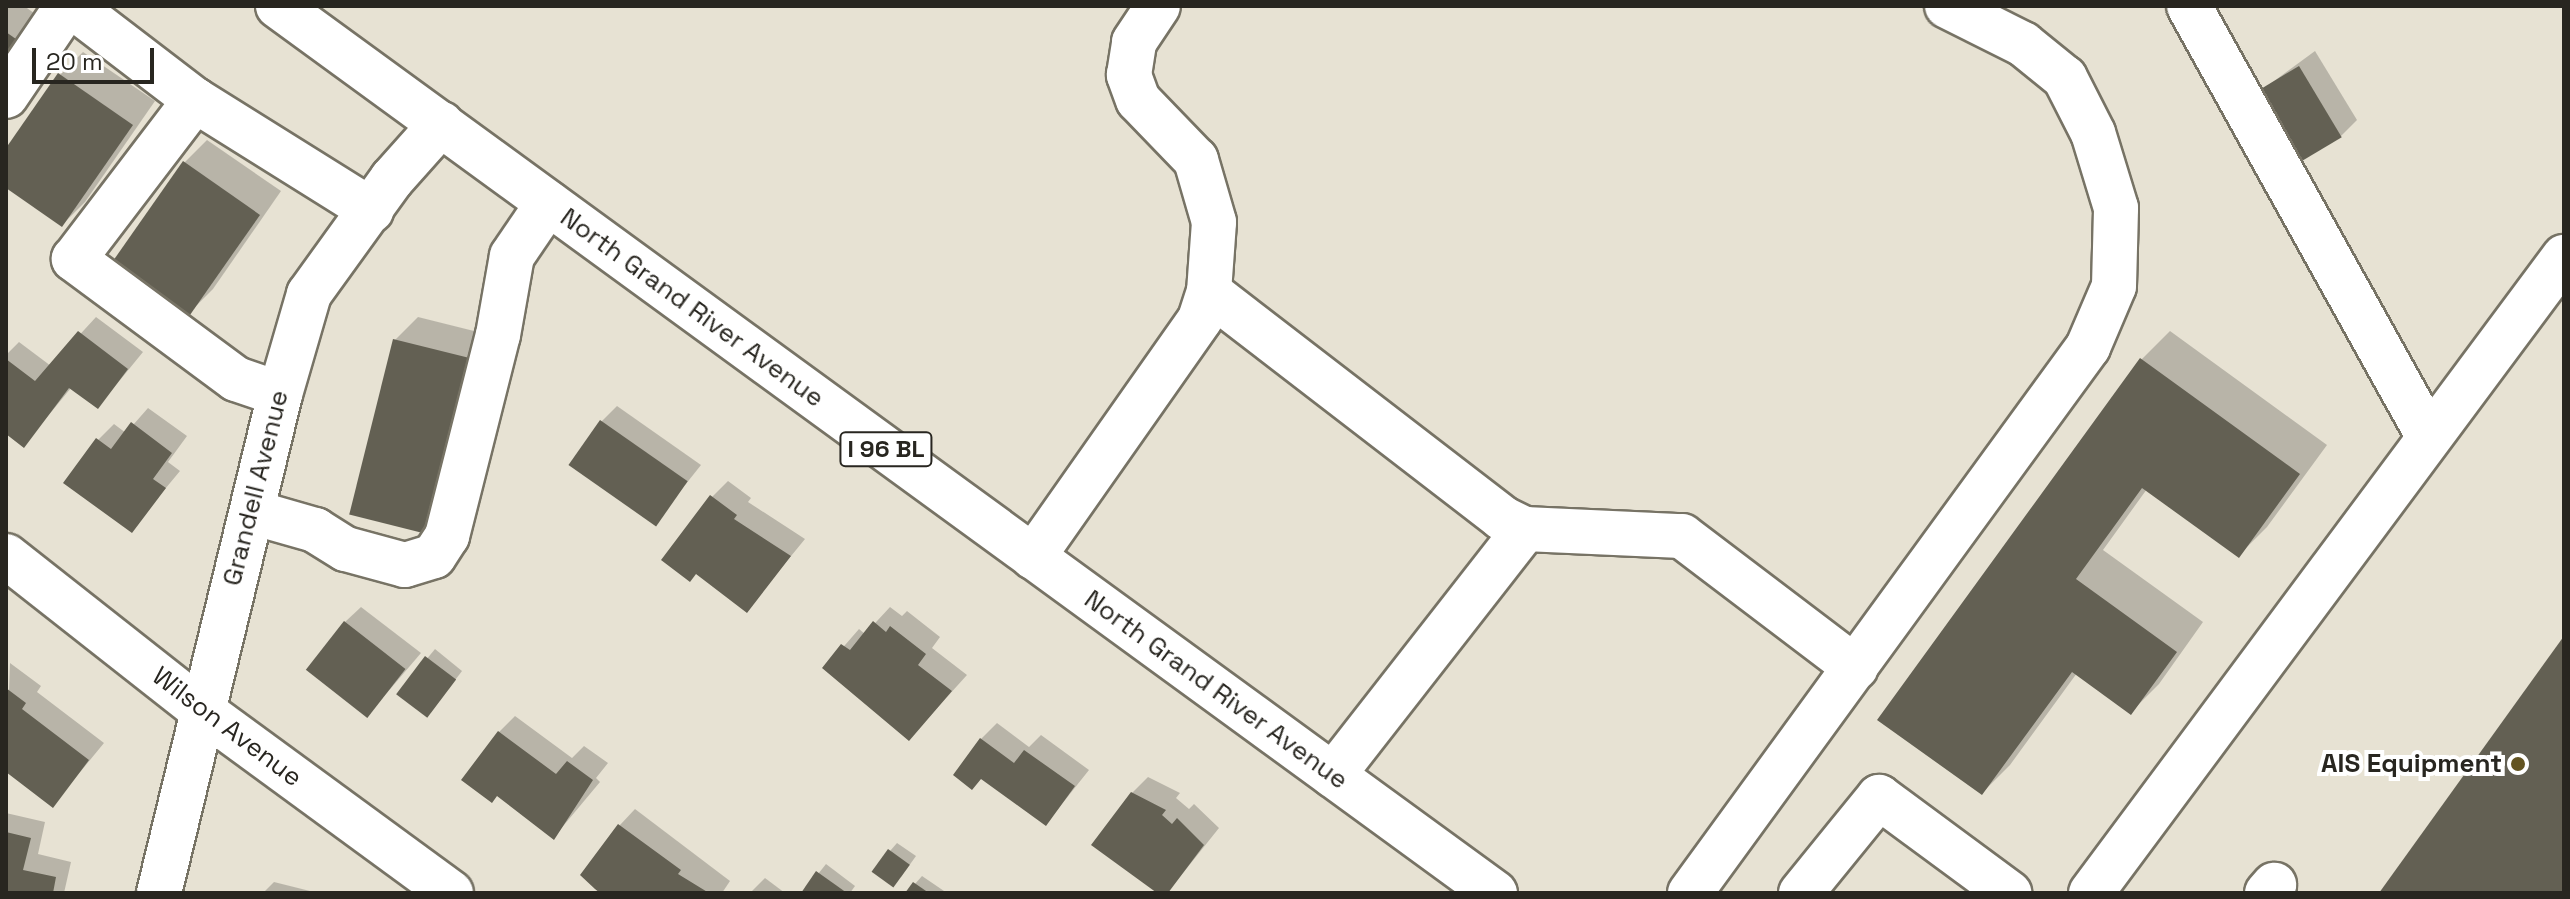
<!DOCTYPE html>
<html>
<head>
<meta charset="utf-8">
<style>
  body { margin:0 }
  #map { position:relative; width:2570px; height:899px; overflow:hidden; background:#e7e2d3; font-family:"Space Grotesk",sans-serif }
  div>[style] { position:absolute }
  .shadow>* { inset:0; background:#0003 }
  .building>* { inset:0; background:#636053; transform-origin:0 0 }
  .roads { filter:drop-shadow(2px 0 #777365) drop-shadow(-2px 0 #777365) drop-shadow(0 2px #777365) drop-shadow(0 -2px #777365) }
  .minor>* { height:44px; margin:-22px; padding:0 22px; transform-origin:22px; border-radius:22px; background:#fff }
  .major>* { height:44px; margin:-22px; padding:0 22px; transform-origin:22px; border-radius:22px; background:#fff }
  .dots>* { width:22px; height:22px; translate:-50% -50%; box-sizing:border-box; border:4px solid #fff; border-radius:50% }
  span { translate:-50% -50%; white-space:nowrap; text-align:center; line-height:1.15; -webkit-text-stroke:8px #fff; paint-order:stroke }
  .shield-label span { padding:2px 6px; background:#fff; border:2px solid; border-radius:6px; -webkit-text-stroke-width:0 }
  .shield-label { font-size:24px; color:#282620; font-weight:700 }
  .street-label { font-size:26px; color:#282620 }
  .poi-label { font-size:26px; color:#282620; font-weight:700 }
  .right { translate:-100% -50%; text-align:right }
  .frame { position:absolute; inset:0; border:8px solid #282620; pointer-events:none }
  .scale { position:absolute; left:32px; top:48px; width:122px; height:36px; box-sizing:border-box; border:4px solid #282620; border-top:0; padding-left:10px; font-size:24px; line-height:28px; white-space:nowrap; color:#282620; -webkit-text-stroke:6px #fff; paint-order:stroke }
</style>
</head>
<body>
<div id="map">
  <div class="shadow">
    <div style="clip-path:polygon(6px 6px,24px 6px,44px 20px,6px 75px)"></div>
    <div style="clip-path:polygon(2315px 51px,2357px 120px,2341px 136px,2262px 90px)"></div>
    <div style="clip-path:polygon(83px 52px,155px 101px,85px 202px,62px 225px,6px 186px,6px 152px,60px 75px)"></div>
    <div style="clip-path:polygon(207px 140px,281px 191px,213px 289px,190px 312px,184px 163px)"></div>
    <div style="clip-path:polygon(96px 317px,143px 352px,98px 407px,71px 388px,24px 445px,6px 431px,6px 355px,19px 342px,51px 366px)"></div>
    <div style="clip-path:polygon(418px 317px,494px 336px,451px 510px,395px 340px)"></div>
    <div style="clip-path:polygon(2170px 331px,2327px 445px,2267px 527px,2239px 555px,2147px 489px,2103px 550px,2203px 622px,2159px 684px,2131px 712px,2077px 673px,2010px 765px,1982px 793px,1879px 719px,2142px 359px)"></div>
    <div style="clip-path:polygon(617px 406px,701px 465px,654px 524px,601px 422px)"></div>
    <div style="clip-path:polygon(148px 408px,187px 436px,168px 462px,180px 471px,131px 530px,98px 440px,114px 424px,126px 433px)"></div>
    <div style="clip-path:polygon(728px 481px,751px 498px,748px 502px,805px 539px,746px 611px,712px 497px)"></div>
    <div style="clip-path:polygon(361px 607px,421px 653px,368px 715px,345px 622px)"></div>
    <div style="clip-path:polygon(890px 607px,902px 616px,907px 611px,940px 637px,932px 648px,967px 675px,909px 739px,825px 668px,859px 629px,865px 634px)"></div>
    <div style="clip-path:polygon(435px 649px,462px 671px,434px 708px,398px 694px)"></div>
    <div style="clip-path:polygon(10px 663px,41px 686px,37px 692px,104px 743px,53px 805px,6px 770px)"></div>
    <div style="clip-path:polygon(515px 716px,572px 758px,584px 746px,608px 763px,596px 778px,600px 782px,554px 837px,498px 794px,499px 732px)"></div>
    <div style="clip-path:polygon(997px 723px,1029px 747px,1041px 735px,1089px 770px,1046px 824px,981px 739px)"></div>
    <div style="clip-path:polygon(1148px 777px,1180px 793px,1176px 798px,1189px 809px,1194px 804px,1219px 828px,1167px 893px,1161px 893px,1132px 793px)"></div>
    <div style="clip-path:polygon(635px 809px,730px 881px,722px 893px,606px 893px,620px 825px)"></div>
    <div style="clip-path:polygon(6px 813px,45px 822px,38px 854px,71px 862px,64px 893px,6px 893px)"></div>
    <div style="clip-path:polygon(897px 843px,916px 856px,901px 877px,890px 851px)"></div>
    <div style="clip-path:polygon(826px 864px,855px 886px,850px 893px,803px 893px)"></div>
    <div style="clip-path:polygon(922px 876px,947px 893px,907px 893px)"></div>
    <div style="clip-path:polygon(765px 878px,785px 893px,750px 893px)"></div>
    <div style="clip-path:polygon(274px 882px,318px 893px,263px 893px)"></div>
  </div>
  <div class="building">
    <div style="clip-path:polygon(6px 32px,23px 44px,6px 68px)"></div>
    <div style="left:2299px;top:66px;width:83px;height:46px;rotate:59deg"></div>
    <div style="clip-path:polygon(58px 73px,133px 125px,62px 227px,6px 188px,6px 148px)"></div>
    <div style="left:183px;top:161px;width:94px;height:123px;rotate:35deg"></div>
    <div style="clip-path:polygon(78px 331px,128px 369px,98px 409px,69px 388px,24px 448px,6px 434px,6px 359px,35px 381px)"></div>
    <div style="left:393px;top:339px;width:82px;height:181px;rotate:14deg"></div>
    <div style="clip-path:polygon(2140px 358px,2300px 474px,2239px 558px,2142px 488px,2076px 579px,2177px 652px,2131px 715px,2072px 672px,1982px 795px,1877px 720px)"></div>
    <div style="left:600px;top:420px;width:107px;height:55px;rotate:35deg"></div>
    <div style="clip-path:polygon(131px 422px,172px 453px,153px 479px,166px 488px,132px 533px,63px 483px,96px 438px,111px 449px)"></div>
    <div style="clip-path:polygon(710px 495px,737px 515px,734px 519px,791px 556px,747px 613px,696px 574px,690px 582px,661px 560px)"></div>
    <div style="left:344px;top:621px;width:78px;height:62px;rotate:38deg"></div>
    <div style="clip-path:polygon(873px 621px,886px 632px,890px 626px,926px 654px,918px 665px,952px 691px,909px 741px,822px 668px,841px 644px,850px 650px)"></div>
    <div style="clip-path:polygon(2564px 636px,2564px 893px,2379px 893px)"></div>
    <div style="left:425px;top:656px;width:39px;height:48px;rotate:37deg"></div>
    <div style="clip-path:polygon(6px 688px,26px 703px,22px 709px,89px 760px,53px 808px,6px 772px)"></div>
    <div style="clip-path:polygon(498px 731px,556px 774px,567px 761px,593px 780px,554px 840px,497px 796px,492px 803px,461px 780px)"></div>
    <div style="clip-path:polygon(980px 738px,1014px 763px,1024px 750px,1075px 786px,1046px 826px,981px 779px,972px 790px,953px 775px)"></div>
    <div style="clip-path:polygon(1131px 792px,1166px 810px,1162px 815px,1172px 824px,1177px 818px,1204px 845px,1168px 893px,1157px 893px,1091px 845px)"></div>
    <div style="clip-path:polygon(618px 824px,681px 870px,678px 874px,709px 893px,600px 893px,595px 889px,580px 875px)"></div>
    <div style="clip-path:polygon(6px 832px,31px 838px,23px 870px,56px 877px,53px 893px,6px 893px)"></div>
    <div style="left:888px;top:849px;width:27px;height:28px;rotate:36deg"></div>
    <div style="clip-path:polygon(816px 871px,847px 893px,801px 893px)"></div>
    <div style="clip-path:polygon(913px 882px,929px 893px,905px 893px)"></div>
  </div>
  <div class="roads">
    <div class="minor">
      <div style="left:72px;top:6px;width:155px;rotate:37.4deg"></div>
      <div style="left:2189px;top:6px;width:492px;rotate:60.9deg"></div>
      <div style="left:6px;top:96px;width:109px;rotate:-55.9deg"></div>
      <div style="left:1209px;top:292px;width:370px;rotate:37.6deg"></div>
      <div style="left:1502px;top:518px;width:25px;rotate:26deg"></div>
      <div style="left:1525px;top:529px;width:157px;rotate:2.6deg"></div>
      <div style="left:1682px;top:536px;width:218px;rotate:37.2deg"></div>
      <div style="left:280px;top:394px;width:46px;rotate:-161.2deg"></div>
      <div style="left:236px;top:379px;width:202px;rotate:-143.5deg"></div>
      <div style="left:74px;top:259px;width:200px;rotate:-52.7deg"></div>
      <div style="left:195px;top:100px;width:208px;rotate:32deg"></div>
      <div style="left:252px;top:512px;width:66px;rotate:15.9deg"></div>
      <div style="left:315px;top:530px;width:36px;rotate:32deg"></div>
      <div style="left:346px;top:549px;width:61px;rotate:15.2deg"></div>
      <div style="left:405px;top:565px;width:30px;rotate:-17deg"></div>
      <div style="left:434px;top:556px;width:24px;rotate:-57deg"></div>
      <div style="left:447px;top:536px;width:207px;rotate:-75.8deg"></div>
      <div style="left:498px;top:335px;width:80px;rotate:-80deg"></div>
      <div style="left:512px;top:256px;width:64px;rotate:-55.8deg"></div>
      <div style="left:6px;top:556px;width:252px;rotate:38.2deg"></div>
      <div style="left:204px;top:712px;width:306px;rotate:36.2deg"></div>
      <div style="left:1033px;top:557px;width:291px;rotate:-54.9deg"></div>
      <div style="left:1200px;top:319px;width:28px;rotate:-72deg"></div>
      <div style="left:1209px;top:292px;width:70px;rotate:-85.9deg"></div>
      <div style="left:1214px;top:222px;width:65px;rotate:-106.2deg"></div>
      <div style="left:1196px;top:160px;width:83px;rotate:-134deg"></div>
      <div style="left:1138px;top:100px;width:27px;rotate:-110deg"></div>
      <div style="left:1129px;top:75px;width:33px;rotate:-81deg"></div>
      <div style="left:1134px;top:42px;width:43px;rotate:-56.3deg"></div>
      <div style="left:1333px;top:775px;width:312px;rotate:-52deg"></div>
      <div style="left:159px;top:893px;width:513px;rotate:-76.37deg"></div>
      <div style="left:280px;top:394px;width:104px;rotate:-73.8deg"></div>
      <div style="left:309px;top:294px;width:142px;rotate:-54.2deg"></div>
      <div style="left:392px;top:179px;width:74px;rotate:-48.3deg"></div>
      <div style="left:1690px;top:893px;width:676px;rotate:-53.91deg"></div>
      <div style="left:2088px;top:347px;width:66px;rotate:-66.9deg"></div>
      <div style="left:2114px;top:286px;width:78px;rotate:-88.5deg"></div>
      <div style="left:2116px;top:208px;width:78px;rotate:-107deg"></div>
      <div style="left:2093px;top:133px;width:62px;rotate:-117deg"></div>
      <div style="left:2065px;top:78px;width:54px;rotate:-141deg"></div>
      <div style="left:2023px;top:44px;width:85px;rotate:-153.4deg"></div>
      <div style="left:1801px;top:893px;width:124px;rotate:-50.9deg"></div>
      <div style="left:1879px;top:797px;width:162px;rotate:36.4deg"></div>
      <div style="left:2091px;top:893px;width:793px;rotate:-53.36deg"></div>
      <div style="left:2267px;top:893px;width:11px;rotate:-49deg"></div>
    </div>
    <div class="major">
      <div style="left:278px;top:6px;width:1506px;rotate:36.09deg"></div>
    </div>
  </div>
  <div class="dots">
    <div style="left:2518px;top:764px;background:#635421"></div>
  </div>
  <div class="shield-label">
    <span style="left:886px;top:449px">I 96 BL</span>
  </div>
  <div class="street-label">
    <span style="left:692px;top:308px;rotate:36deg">North Grand River Avenue</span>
    <span style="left:256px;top:488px;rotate:-76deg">Grandell Avenue</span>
    <span style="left:1216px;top:690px;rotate:36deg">North Grand River Avenue</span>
    <span style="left:227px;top:727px;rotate:37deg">Wilson Avenue</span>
  </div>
  <div class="poi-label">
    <span class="right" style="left:2502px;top:764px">AIS Equipment</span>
  </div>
  <div class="frame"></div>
  <div class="scale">20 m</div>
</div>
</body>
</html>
